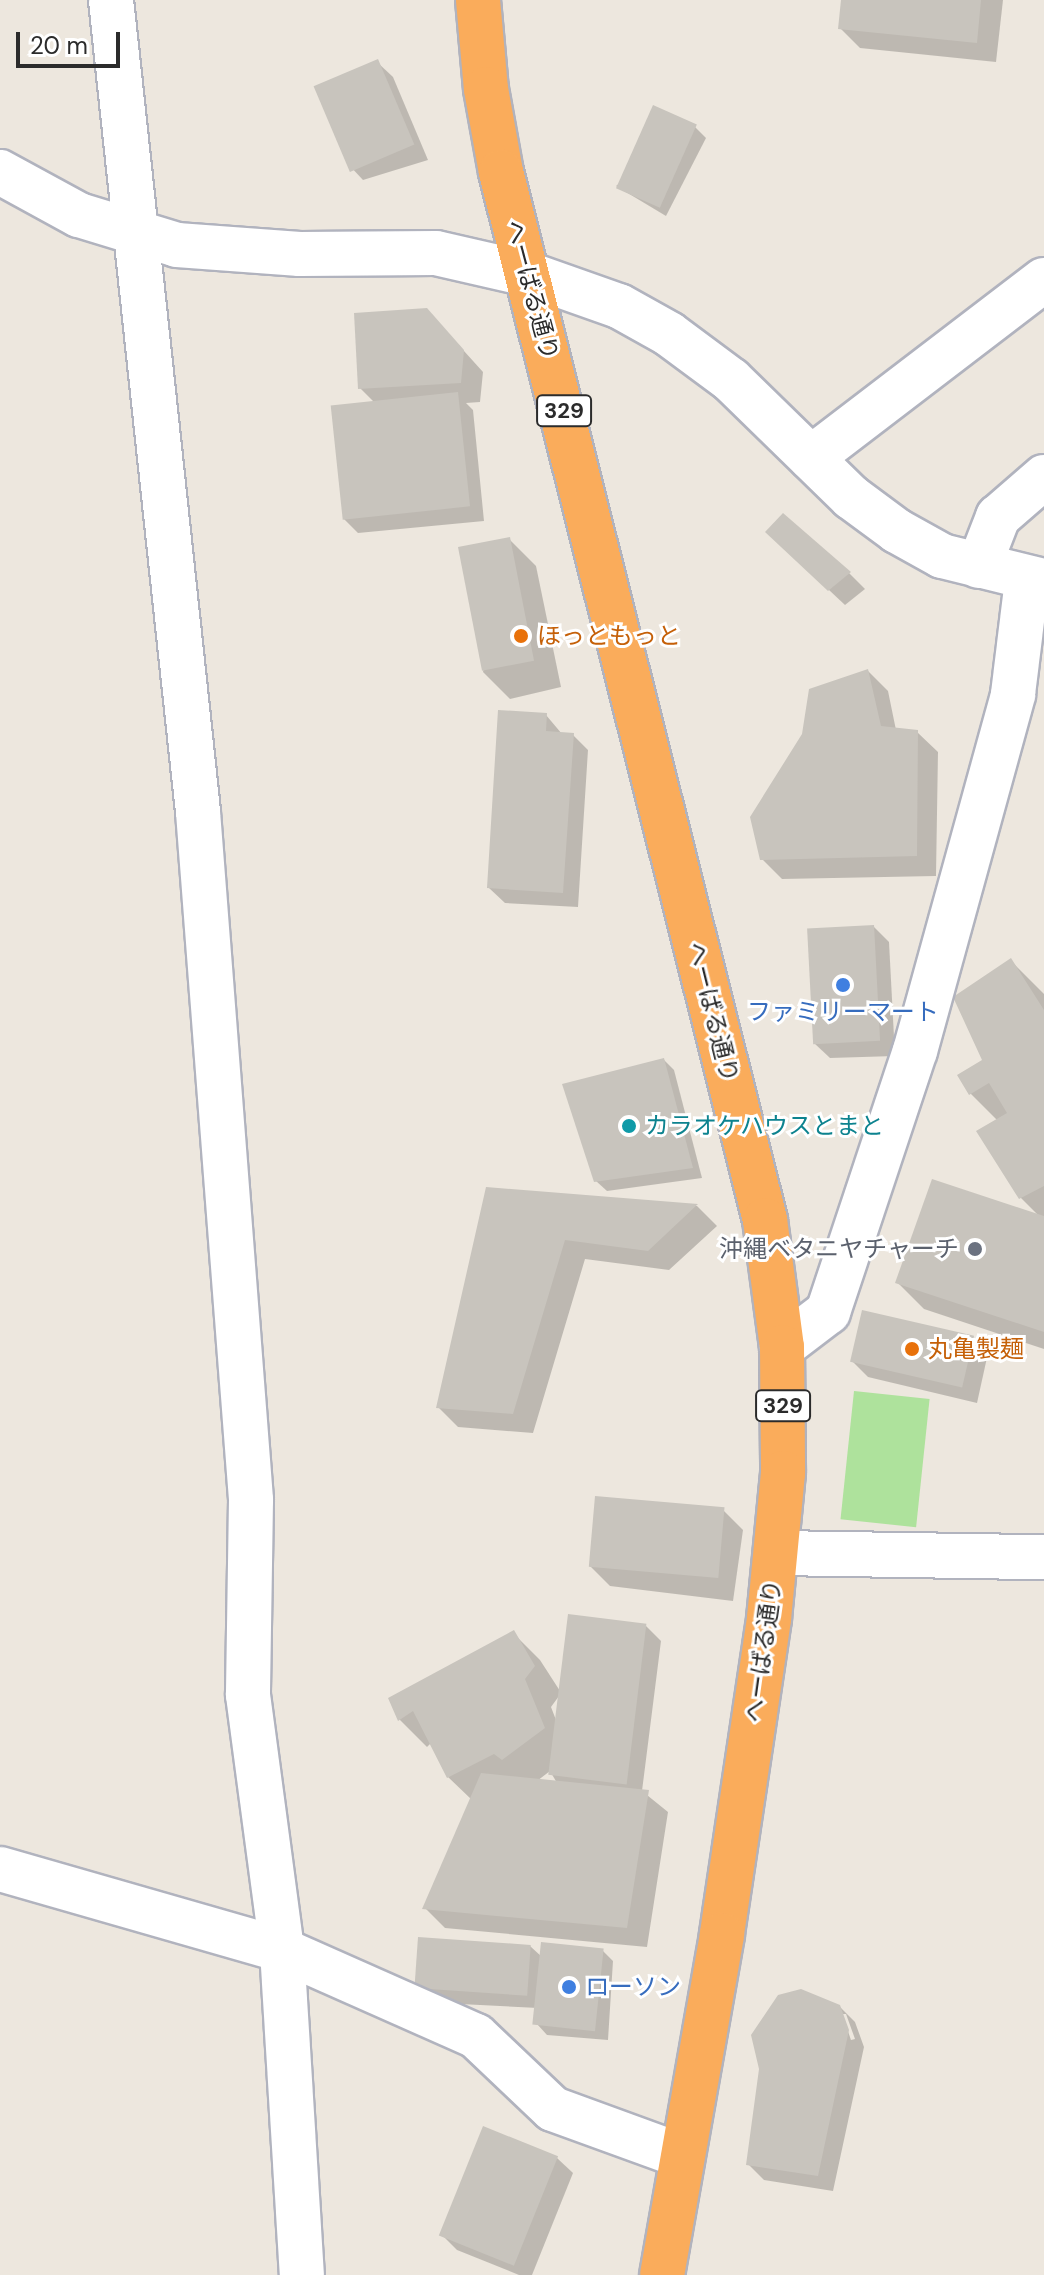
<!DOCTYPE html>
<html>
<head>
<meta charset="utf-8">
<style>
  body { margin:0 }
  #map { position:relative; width:1044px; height:2275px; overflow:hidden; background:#ede7de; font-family:"DM Sans","Noto Sans JP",sans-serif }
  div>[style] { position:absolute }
  .green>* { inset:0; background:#aee29c; transform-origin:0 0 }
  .shadow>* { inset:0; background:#0003 }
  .building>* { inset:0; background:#c8c4bd; transform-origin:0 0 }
  .roads { filter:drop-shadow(2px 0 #b1b3be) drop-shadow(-2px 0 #b1b3be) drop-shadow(0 2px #b1b3be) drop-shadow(0 -2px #b1b3be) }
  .minor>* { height:44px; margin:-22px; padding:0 22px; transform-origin:22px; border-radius:22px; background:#fff }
  .highway>* { height:44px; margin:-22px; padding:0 22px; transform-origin:22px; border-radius:22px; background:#faac5b }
  .dots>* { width:22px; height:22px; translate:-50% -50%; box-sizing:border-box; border:4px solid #fff; border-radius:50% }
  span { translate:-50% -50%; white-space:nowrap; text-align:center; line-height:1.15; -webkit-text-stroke:6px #fff; paint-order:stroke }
  .shield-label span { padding:2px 6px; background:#fff; border:2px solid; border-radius:6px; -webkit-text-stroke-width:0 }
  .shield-label { font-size:22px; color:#2b2b2b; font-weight:700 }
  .street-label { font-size:24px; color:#2b2b2b }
  .food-label { font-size:24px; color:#c56008 }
  .left { translate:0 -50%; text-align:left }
  .shop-label { font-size:24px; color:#366cbe }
  .culture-label { font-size:24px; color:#0d838f }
  .worship-label { font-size:24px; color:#5b616d }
  .right { translate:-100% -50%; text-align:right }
  .scale { position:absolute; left:16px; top:32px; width:104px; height:36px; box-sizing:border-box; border:4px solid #2b2b2b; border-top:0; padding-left:10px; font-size:24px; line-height:28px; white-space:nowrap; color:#2b2b2b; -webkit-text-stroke:6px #fff; paint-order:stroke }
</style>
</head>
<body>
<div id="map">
  <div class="green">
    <div style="left:854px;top:1391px;width:76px;height:129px;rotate:6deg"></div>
  </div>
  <div class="shadow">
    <div style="clip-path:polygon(843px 0,1003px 0,996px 62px,860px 48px,840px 28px)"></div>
    <div style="clip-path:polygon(377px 62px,393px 77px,428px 160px,363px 180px,348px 164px)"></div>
    <div style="clip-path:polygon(695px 127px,706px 138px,666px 216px,616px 186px)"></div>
    <div style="clip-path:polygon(427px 310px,483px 372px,480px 402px,466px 403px,473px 410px,484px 521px,358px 533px,343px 518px,374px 402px,360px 388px)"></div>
    <div style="clip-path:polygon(784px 516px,849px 573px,865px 589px,845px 605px,783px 547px)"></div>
    <div style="clip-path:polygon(509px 539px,536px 566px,561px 687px,510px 699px,483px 672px)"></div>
    <div style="clip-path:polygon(868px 671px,888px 691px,896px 730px,917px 732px,938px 752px,936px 876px,782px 879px,762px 859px)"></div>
    <div style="clip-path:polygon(546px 715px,562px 734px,573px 735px,588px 750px,578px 907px,505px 903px,489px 888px)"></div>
    <div style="clip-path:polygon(874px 927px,889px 942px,895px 1056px,830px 1058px,814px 1043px)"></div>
    <div style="clip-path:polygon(1010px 960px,1044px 994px,1044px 1349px,924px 1309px,897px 1282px,1040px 1217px,1021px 1198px,998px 1121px,970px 1093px,985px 1061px)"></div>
    <div style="clip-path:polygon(664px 1060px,674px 1070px,702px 1178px,607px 1191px,596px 1181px)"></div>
    <div style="clip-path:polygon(488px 1190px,697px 1206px,717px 1226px,669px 1270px,585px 1259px,533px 1433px,458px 1427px,438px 1407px)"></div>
    <div style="clip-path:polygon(973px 1338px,988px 1353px,977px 1403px,868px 1377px,852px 1361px)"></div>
    <div style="clip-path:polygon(723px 1510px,743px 1530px,733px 1601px,610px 1586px,590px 1566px)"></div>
    <div style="clip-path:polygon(evenodd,645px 1625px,661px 1641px,642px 1791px,668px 1812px,647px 1947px,445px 1928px,425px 1908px,472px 1800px,448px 1777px,431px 1743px,427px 1747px,400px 1720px,390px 1699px,513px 1633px,540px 1660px,560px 1691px,645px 1625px,559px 1696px,556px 1720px,551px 1707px,559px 1696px,645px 1625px,550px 1771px,557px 1783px,537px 1781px,550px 1771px)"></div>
    <div style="clip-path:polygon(530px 1946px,542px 1957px,603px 1951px,613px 1961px,608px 2040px,547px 2035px,537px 2024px,538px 2008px,440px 2003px,425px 1987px)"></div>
    <div style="clip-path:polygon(evenodd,779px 1997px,839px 2006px,855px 2022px,864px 2047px,833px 2191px,764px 2180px,748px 2164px,761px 2069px,753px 2035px,779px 1997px,842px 2014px,846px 2014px,855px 2039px,851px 2040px,842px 2014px)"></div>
    <div style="clip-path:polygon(557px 2158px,573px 2173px,532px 2275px,519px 2275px,457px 2250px,442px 2235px)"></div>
  </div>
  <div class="building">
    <div style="clip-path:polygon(841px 0,981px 0,977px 43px,838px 29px)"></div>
    <div style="left:378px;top:59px;width:93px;height:70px;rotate:67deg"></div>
    <div style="left:653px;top:105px;width:48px;height:91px;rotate:24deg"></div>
    <div style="clip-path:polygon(427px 308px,464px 350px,461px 383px,358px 389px,354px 313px)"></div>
    <div style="left:458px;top:392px;width:115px;height:128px;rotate:84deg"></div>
    <div style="clip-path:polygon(783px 513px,851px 572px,828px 591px,765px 532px)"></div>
    <div style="left:510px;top:537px;width:126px;height:53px;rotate:79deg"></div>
    <div style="clip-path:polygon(868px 669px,881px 726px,918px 730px,917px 856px,760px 860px,750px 817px,802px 734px,809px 689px)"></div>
    <div style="clip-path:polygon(498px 710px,547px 713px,546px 731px,574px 733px,563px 893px,487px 888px)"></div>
    <div style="left:874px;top:925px;width:116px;height:67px;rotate:87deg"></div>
    <div style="clip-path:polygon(1011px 958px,1044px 1010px,1044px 1186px,1019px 1199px,976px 1131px,1007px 1113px,989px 1083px,969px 1095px,957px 1075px,982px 1060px,953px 997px)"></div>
    <div style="clip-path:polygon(664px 1058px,693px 1168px,594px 1182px,562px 1084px)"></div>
    <div style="clip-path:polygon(932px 1179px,1044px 1216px,1044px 1332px,895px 1283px)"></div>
    <div style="clip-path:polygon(486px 1187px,698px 1204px,648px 1251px,565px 1240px,513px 1414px,436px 1408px)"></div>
    <div style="left:862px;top:1310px;width:115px;height:53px;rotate:13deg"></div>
    <div style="left:595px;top:1496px;width:130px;height:71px;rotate:5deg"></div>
    <div style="left:568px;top:1614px;width:79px;height:162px;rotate:7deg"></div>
    <div style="clip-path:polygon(514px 1630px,535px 1666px,525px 1679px,545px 1728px,502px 1760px,494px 1754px,447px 1778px,413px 1711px,398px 1721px,388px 1698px)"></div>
    <div style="clip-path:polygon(481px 1773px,649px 1790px,627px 1928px,422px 1909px)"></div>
    <div style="left:418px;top:1937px;width:113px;height:51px;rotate:4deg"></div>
    <div style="left:541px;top:1942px;width:63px;height:83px;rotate:6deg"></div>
    <div style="clip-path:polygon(801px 1989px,840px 2005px,849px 2030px,818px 2176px,746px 2165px,759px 2069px,751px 2035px,778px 1995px)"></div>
    <div style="left:483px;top:2126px;width:81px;height:118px;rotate:22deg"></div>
  </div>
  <div class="roads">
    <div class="minor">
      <div style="left:111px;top:0;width:817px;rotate:83.88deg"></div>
      <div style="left:198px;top:812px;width:690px;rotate:85.59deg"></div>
      <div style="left:251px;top:1500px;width:195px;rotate:90.9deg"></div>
      <div style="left:248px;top:1695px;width:257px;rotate:82.4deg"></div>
      <div style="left:282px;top:1950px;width:326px;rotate:86.5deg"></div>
      <div style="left:0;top:172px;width:90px;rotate:28.6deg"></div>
      <div style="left:79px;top:215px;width:102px;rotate:17deg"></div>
      <div style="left:177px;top:245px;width:123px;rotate:4.2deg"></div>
      <div style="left:300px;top:254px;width:136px;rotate:-0.4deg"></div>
      <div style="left:436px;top:253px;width:94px;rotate:12.9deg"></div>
      <div style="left:528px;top:274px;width:96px;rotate:19.4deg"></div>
      <div style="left:619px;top:306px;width:57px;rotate:29.2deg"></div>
      <div style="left:669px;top:334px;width:77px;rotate:36.6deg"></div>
      <div style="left:731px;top:380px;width:168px;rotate:44.3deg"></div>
      <div style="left:851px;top:497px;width:57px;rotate:36.5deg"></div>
      <div style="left:897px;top:531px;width:51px;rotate:29.1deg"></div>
      <div style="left:942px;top:556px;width:105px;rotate:13.8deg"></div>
      <div style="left:811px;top:458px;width:293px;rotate:-37.4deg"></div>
      <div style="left:979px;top:566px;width:53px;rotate:-68.8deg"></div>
      <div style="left:998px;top:517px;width:61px;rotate:-41deg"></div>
      <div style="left:782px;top:1347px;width:58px;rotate:-37.3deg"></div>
      <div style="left:828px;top:1312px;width:275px;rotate:-71.6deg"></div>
      <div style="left:915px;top:1051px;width:370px;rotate:-74.6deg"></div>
      <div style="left:1013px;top:694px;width:115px;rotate:-83deg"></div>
      <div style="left:776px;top:1553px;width:268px;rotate:0.9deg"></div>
      <div style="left:0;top:1869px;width:293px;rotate:16deg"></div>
      <div style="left:282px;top:1950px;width:212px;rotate:23.9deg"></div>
      <div style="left:476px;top:2036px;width:106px;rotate:43.5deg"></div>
      <div style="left:553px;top:2109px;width:137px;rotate:20deg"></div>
    </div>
    <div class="highway">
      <div style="left:478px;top:0;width:89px;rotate:84.9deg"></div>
      <div style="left:486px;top:89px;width:84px;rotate:79.8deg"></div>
      <div style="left:501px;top:172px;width:1081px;rotate:75.86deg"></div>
      <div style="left:765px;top:1220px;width:128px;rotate:82.4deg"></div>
      <div style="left:782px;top:1347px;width:126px;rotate:89.5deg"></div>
      <div style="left:783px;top:1473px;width:147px;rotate:95.5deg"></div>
      <div style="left:769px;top:1619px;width:319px;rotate:98.5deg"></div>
      <div style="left:722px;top:1935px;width:345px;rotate:100deg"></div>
    </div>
  </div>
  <div class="dots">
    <div style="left:521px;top:636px;background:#e8710a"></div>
    <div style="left:843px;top:985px;background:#3f7fe0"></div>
    <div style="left:629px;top:1126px;background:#0f9aa8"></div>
    <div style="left:975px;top:1249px;background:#6b7280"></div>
    <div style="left:912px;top:1349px;background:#e8710a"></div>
    <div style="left:569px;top:1987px;background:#3f7fe0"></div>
  </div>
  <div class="shield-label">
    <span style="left:564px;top:411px">329</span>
    <span style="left:783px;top:1406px">329</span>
  </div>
  <div class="street-label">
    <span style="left:532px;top:290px;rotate:75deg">へーばる通り</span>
    <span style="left:713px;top:1012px;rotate:76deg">へーばる通り</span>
    <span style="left:763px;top:1651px;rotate:-82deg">へーばる通り</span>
  </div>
  <div class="food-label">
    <span class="left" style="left:537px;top:636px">ほっともっと</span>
    <span class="left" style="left:928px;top:1349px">丸亀製麺</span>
  </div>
  <div class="shop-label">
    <span style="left:843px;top:1012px">ファミリーマート</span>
    <span class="left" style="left:585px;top:1987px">ローソン</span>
  </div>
  <div class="culture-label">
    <span class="left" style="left:645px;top:1126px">カラオケハウスとまと</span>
  </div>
  <div class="worship-label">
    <span class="right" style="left:959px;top:1249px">沖縄ベタニヤチャーチ</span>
  </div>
  <div class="scale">20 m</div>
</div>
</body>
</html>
